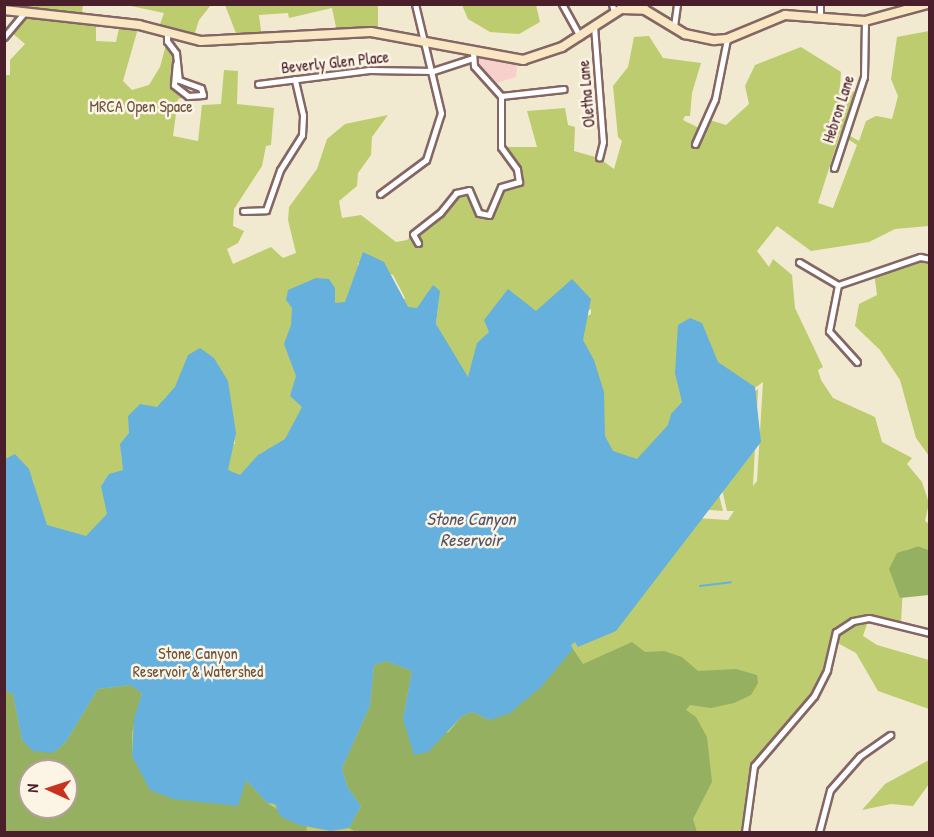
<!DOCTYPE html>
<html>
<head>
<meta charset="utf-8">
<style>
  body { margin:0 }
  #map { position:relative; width:934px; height:837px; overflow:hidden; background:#f1ead0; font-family:"Patrick Hand",sans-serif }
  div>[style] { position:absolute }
  .built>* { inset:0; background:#f7d0cc }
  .green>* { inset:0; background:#bdcc6e }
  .forest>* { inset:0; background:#96b061 }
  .water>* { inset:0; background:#66b0de }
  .stream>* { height:1.5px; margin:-0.75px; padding:0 0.75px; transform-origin:0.75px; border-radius:0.75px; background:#66b0de }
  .roads { filter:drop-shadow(2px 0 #846665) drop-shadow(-2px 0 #846665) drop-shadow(0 2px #846665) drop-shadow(0 -2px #846665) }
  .minor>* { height:5px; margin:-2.5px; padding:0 2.5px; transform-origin:2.5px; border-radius:2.5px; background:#fff }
  .secondary>* { height:8px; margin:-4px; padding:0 4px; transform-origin:4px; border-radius:4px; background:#f9e7c3 }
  span { translate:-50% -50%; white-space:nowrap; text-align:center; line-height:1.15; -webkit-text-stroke:5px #fcf5e5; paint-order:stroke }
  .street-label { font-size:16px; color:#4a1f2b }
  .park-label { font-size:16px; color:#6c533f }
  .water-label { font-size:18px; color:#54526a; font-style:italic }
  .frame { position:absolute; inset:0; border:6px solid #4a1f2b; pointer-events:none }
  .north { position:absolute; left:18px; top:759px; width:60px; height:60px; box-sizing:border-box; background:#fcf5e5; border:2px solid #b59f9b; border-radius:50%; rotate:273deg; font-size:16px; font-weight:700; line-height:24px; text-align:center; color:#4a1f2b }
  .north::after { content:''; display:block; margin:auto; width:21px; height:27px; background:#c8321e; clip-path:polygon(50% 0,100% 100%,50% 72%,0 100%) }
</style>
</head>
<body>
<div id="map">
  <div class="built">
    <div style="clip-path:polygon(473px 50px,518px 59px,516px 77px,490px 85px,474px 66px)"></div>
  </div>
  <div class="green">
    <div style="clip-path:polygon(evenodd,4px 5px,83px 5px,81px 19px,96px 20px,96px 41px,116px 42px,120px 23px,139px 25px,123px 81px,132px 90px,149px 85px,160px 67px,167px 41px,176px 53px,172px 79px,182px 98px,178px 99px,173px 136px,198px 141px,202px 105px,221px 104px,224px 70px,238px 71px,237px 104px,274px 108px,271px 145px,266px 146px,262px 166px,234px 209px,233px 226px,244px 231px,238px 243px,227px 249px,233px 264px,271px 247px,283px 258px,296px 253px,288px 220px,289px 207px,317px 169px,327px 139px,345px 124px,388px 115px,372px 137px,371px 155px,358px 173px,357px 186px,339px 201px,342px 218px,361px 215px,396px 242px,407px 240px,465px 189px,472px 192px,479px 213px,489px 215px,494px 210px,501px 187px,519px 182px,520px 176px,501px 147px,537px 147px,527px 111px,565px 108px,568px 125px,575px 127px,574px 151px,599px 158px,614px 169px,622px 141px,618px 137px,613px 86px,628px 67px,634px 37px,649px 36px,663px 58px,701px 63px,692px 93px,690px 116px,685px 116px,683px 120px,701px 129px,706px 119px,726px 125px,749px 104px,745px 86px,755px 65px,801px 47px,841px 72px,840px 88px,859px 93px,845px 133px,859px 141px,866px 121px,876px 116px,892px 119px,898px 96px,891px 79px,897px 37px,929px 31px,929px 226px,895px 229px,869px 242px,811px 251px,777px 226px,757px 251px,769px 267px,773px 259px,792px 275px,795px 308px,823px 367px,818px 370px,821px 380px,833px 398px,875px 417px,882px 442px,912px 458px,907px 464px,922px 482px,929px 503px,925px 521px,929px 524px,929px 550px,918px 546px,905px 550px,901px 623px,897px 626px,869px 618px,863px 636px,877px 645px,929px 660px,929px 709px,878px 691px,856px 653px,834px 641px,814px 696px,754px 766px,745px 832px,5px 832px,5px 482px,34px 483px,32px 479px,5px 478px,4px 75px,10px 75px,10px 60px,25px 44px,10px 31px,25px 13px,5px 10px,4px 5px,840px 134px,857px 145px,833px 208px,818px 203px,840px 134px,4px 5px,358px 263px,393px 275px,405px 298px,398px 307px,391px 348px,406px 351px,440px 348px,432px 325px,439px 299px,436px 324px,458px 364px,461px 380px,549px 332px,541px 310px,545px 309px,553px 330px,591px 309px,591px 314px,555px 334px,581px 395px,601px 385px,603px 389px,582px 398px,588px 500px,613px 486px,630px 500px,628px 456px,632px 458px,635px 505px,676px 508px,664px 430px,668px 426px,682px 508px,723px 511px,706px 441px,707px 424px,677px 408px,680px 405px,707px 419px,711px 349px,715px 356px,712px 418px,763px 382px,757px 481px,753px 486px,758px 389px,711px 423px,711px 441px,727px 511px,734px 511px,728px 520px,633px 514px,613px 494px,598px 507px,573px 511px,536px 497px,508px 496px,507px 508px,102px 487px,103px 482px,158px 485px,160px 449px,122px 459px,121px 455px,160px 444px,162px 402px,166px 397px,164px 442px,231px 439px,212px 357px,218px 365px,235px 444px,178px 444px,164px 448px,162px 485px,245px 490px,261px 453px,267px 450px,249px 490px,322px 494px,307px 444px,277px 444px,284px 440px,307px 440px,318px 419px,300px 352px,289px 355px,287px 351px,299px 347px,292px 309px,303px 346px,341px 336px,356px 280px,346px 336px,387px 346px,394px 305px,402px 296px,392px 279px,358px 267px,358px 263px,4px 5px,30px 771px,66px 771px,66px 807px,30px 807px,30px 771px)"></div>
    <div style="clip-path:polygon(126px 5px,211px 5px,199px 20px,193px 39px,158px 30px,164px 13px)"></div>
    <div style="clip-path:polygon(225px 5px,378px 5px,378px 33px,337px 32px,332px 8px,289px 18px,288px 13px,259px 15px,262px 39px,239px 41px)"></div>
    <div style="clip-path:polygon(462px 5px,536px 5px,540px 22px,519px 34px,490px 32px,468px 19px)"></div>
    <div style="clip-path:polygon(920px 257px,929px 259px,929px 456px,916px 438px,900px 380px,880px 350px,855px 326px,859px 304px,877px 295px,874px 272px)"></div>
    <div style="clip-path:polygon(929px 760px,929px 784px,913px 806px,891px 804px,862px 810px,885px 784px)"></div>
  </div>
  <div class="forest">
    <div style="clip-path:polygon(918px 546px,929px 550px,929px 595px,900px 598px,889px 569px,897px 553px)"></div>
    <div style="clip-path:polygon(632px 642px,645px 652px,664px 651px,682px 657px,698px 671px,736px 669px,757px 675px,758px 683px,751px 695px,734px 703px,711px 708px,690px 705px,686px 710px,696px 717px,707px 737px,712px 782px,693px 819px,697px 832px,356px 832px,349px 828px,361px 806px,347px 786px,342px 768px,370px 706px,374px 665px,386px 661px,412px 671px,403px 719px,448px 733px,462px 716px,472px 712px,490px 720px,569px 651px,573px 649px,583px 664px)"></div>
    <div style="clip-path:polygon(evenodd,130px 685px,142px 692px,132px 733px,132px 756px,141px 771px,245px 779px,267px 803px,307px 827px,306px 832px,5px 832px,5px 690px,13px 694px,22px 740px,53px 753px,65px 743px,98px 689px,130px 685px,30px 771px,66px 771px,66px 807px,30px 807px,30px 771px)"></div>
  </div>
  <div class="water">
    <div style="clip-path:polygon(363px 252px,384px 262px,408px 307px,417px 308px,433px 285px,440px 291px,436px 324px,468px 377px,477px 343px,489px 332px,484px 320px,508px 289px,536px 311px,572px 279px,591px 299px,583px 340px,594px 360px,604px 392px,605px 436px,613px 451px,637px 459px,668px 425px,671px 414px,682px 402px,675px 373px,678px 325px,690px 318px,702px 323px,718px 362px,755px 387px,761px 442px,616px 631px,578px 647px,575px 642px,571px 645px,573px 649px,541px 687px,510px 713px,490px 720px,472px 712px,462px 716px,428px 752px,414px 755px,403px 719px,412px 671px,386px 661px,374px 665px,370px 706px,342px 768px,347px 786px,361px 806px,349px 828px,331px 831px,299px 825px,280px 816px,275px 804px,267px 803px,246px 780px,238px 806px,173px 799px,150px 790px,132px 756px,134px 719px,142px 693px,130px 685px,98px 689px,65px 743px,53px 753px,33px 751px,22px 740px,13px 694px,5px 690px,5px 459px,15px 454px,29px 469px,47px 525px,86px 536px,107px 514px,101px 486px,109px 474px,123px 470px,120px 444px,129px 433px,128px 416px,140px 404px,157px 407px,175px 387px,188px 355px,200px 348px,214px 358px,228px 381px,236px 433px,228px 470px,240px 475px,258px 455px,285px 439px,302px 407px,290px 396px,296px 376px,284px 344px,291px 325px,292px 308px,286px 300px,288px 290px,316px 278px,329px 279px,335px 288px,335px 303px,345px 302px)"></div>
  </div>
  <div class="stream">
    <div style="left:700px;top:586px;width:31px;rotate:-7deg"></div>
  </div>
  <div class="roads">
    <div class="minor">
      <div style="left:562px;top:4px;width:37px;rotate:61deg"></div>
      <div style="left:612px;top:4px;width:8px;rotate:76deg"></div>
      <div style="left:820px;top:15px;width:11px;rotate:-90deg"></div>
      <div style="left:594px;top:26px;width:116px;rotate:85.6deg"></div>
      <div style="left:603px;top:142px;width:16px;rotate:104deg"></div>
      <div style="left:674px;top:26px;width:22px;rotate:-82deg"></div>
      <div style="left:167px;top:33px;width:8px;rotate:90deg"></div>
      <div style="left:167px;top:41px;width:15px;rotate:53deg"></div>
      <div style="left:176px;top:53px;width:27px;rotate:84deg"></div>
      <div style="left:179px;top:80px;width:23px;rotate:20deg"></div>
      <div style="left:201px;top:88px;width:7px;rotate:74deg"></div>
      <div style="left:203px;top:95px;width:15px;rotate:176deg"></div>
      <div style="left:188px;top:96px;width:18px;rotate:-142deg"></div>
      <div style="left:174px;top:85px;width:21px;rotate:-85deg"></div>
      <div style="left:4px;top:37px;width:33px;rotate:-50deg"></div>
      <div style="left:258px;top:84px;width:112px;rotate:-7.2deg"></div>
      <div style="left:369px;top:70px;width:64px;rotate:0.9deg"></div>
      <div style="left:433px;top:71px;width:40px;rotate:-18deg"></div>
      <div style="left:501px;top:96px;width:63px;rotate:-6.3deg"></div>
      <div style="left:695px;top:144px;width:49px;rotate:-66deg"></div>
      <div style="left:715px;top:99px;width:61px;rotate:-78.7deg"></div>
      <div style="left:834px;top:168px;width:96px;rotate:-71.8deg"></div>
      <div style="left:864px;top:77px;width:56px;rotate:-89deg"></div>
      <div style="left:380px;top:194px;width:57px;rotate:-36.5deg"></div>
      <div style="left:426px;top:160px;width:49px;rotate:-72.3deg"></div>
      <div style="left:441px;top:113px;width:112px;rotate:-103.4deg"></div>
      <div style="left:243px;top:211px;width:23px;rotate:-2deg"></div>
      <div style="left:266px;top:210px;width:42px;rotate:-70.7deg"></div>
      <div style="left:280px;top:170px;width:41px;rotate:-57.8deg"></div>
      <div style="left:302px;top:135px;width:20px;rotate:-87deg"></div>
      <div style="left:303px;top:115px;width:37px;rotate:-103deg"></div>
      <div style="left:418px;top:243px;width:10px;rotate:-119deg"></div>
      <div style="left:413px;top:234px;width:34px;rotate:-38deg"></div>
      <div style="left:440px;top:213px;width:26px;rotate:-51deg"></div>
      <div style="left:456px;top:193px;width:13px;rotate:-13deg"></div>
      <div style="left:469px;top:190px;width:25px;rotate:67deg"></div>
      <div style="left:479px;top:213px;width:10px;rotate:11deg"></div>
      <div style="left:489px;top:215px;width:30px;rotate:-67deg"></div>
      <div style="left:501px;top:187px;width:19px;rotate:-16deg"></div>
      <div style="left:519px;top:182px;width:13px;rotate:-99deg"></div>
      <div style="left:517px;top:169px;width:27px;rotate:-126deg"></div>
      <div style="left:501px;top:147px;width:51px;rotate:-90deg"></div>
      <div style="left:501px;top:96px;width:40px;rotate:-132deg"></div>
      <div style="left:474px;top:66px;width:16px;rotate:-94deg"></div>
      <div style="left:799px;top:262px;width:45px;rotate:30.5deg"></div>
      <div style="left:857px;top:362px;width:42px;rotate:-132.1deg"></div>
      <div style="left:829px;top:331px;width:47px;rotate:-78.9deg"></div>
      <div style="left:838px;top:285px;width:87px;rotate:-18.9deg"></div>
      <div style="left:920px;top:257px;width:10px;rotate:11deg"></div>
      <div style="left:745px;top:832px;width:67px;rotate:-82.2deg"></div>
      <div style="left:754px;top:766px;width:92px;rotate:-49.4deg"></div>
      <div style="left:814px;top:696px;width:29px;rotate:-63deg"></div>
      <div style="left:827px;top:670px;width:39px;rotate:-77deg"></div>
      <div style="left:836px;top:632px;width:20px;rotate:-33deg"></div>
      <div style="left:853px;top:621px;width:16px;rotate:-11deg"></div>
      <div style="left:869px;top:618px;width:63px;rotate:13.8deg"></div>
      <div style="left:819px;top:832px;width:43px;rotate:-75.3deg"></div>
      <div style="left:830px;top:790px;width:45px;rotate:-48.6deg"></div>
      <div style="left:860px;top:756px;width:37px;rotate:-35deg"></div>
    </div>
    <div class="secondary">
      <div style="left:4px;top:10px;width:136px;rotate:6.3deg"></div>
      <div style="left:139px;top:25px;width:64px;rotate:14.5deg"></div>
      <div style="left:201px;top:41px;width:170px;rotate:-3deg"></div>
      <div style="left:371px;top:32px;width:155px;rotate:10.4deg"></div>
      <div style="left:523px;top:60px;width:41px;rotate:-18.4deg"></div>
      <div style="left:562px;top:47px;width:70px;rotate:-32.8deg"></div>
      <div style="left:621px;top:9px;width:24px;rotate:2deg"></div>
      <div style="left:645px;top:10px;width:47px;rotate:31deg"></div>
      <div style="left:685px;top:34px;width:30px;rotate:12deg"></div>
      <div style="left:714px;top:40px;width:13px;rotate:-4deg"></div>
      <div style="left:727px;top:39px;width:63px;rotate:-22.5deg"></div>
      <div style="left:785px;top:15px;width:80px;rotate:4.3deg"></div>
      <div style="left:865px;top:21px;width:64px;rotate:-15.3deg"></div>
    </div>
  </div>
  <div class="street-label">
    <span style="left:335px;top:62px;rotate:-6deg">Beverly Glen Place</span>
    <span style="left:586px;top:94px;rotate:-95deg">Oletha Lane</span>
    <span style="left:838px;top:109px;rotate:-72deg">Hebron Lane</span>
  </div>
  <div class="park-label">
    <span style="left:141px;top:106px">MRCA Open Space</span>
    <span style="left:198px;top:662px">Stone Canyon<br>Reservoir &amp; Watershed</span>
  </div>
  <div class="water-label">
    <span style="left:471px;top:530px">Stone Canyon<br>Reservoir</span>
  </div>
  <div class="frame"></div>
  <div class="north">N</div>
</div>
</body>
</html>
